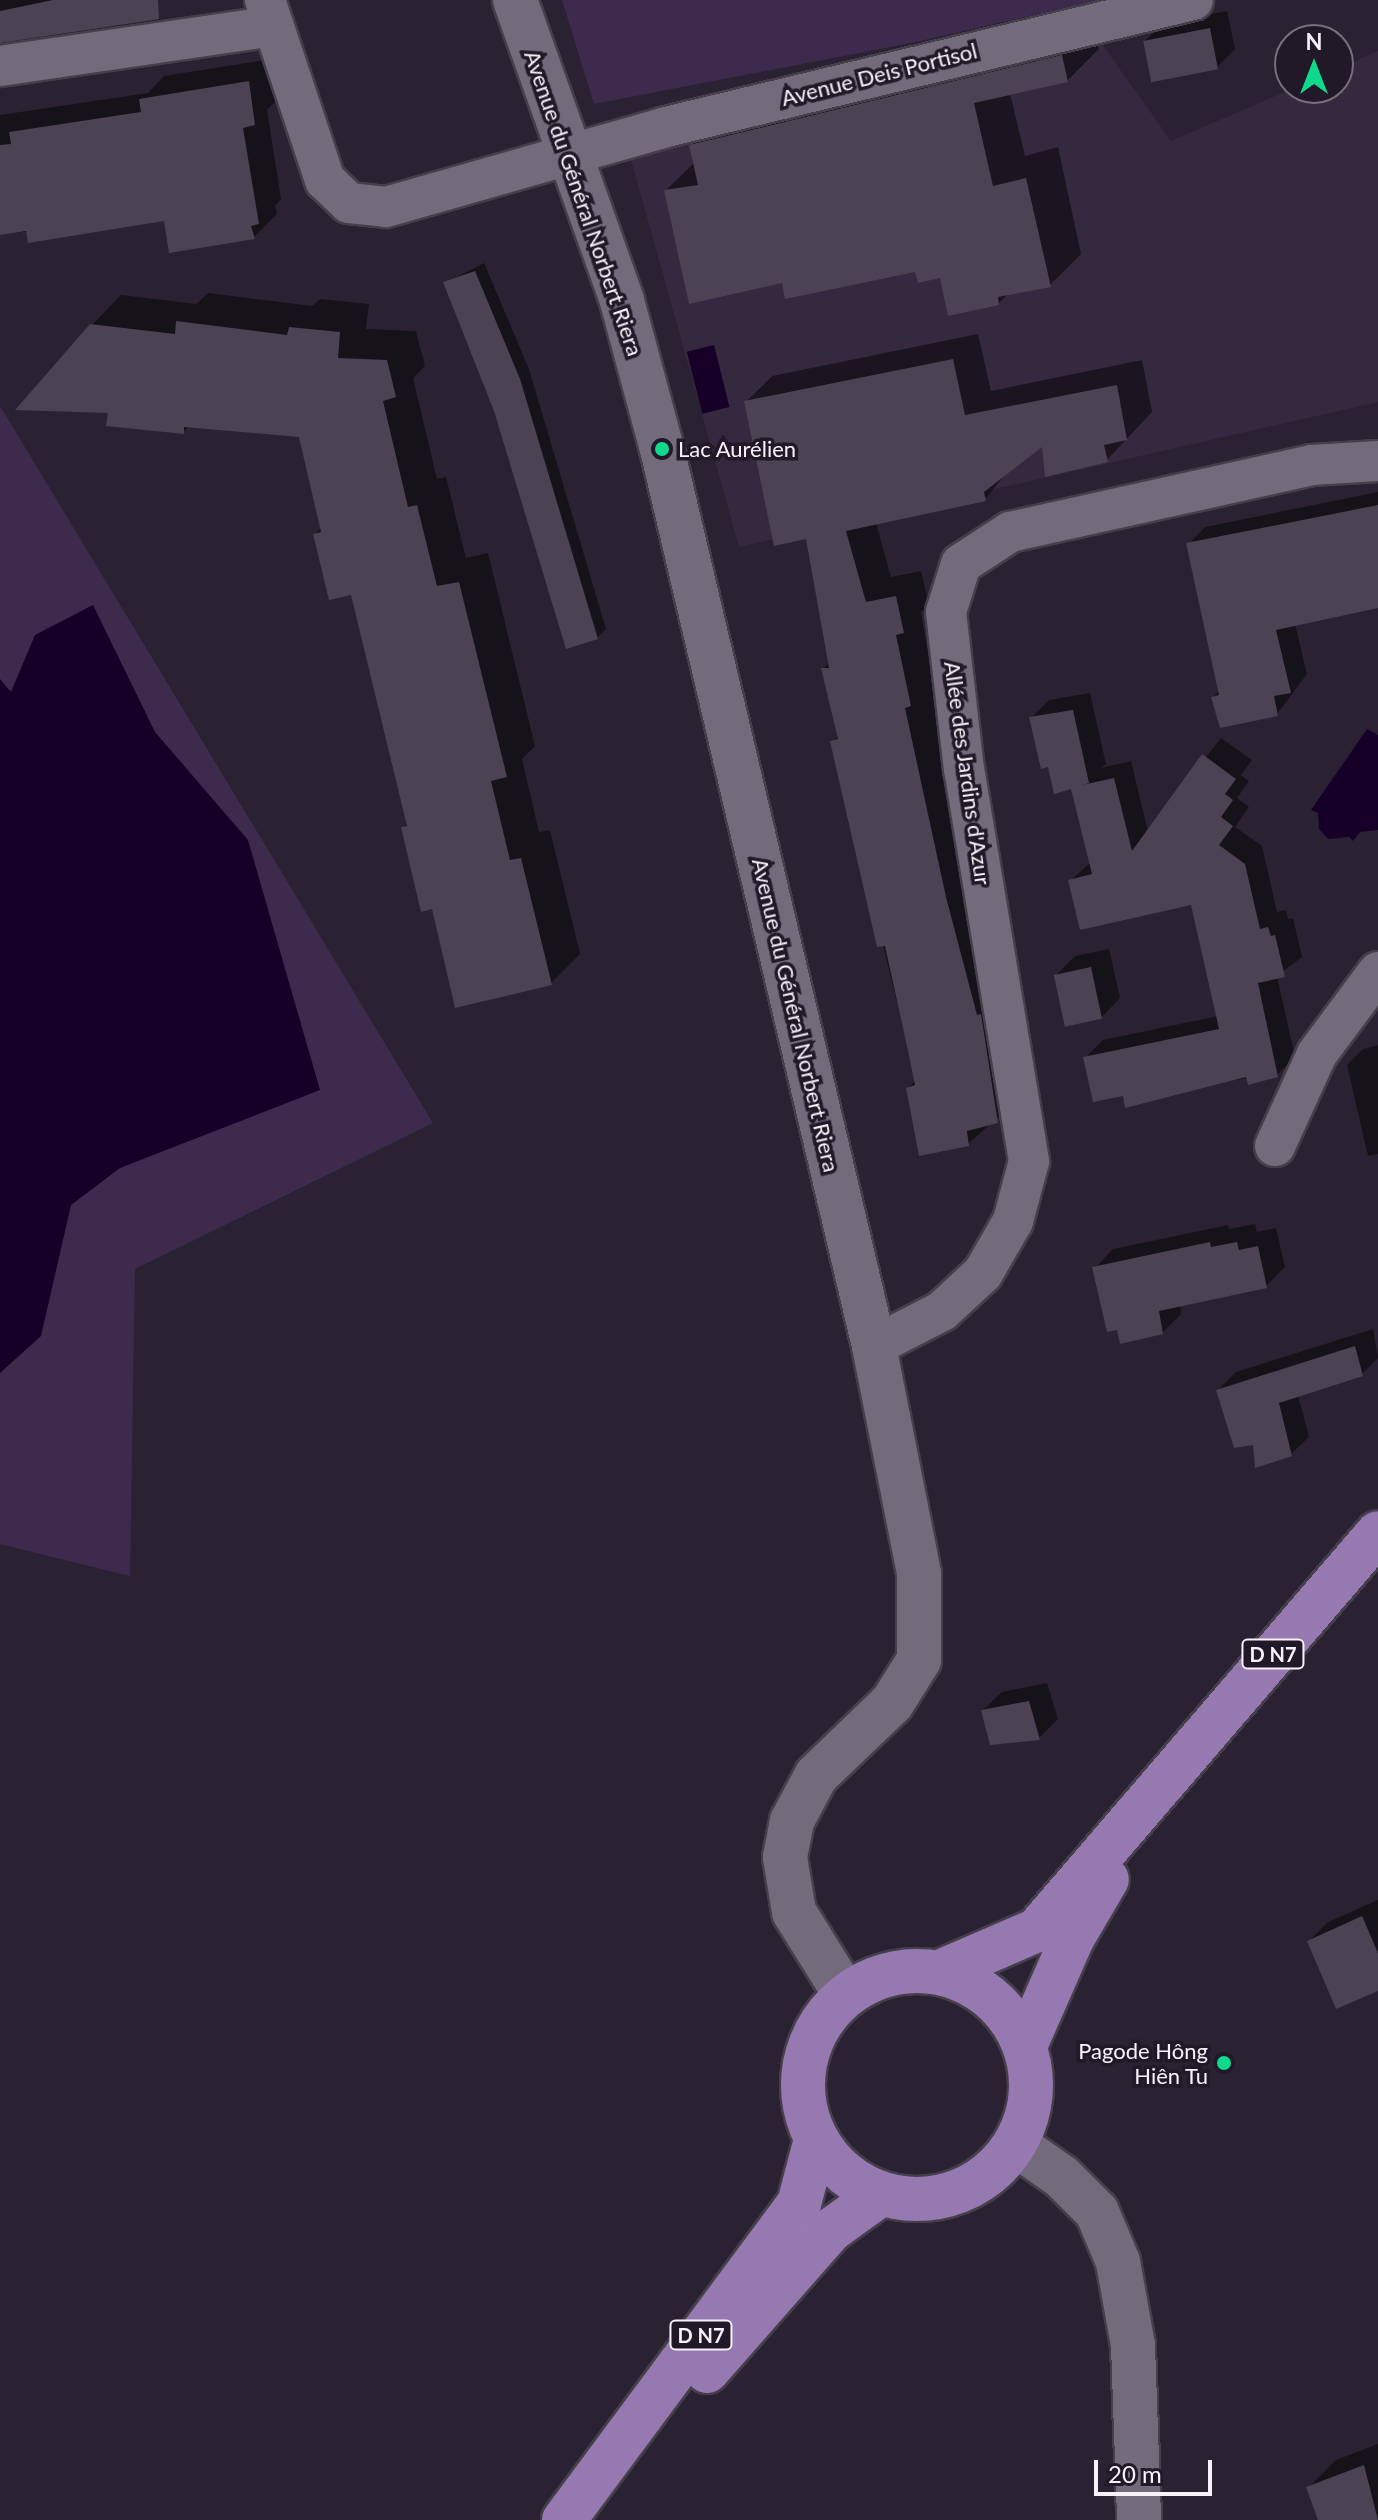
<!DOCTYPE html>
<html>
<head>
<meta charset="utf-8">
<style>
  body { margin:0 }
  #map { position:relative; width:1378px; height:2520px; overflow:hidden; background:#2a2232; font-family:Lato,sans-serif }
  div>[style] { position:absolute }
  .built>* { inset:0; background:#34293e }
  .green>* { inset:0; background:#3d2a4d }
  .water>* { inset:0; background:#160027; transform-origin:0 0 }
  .shadow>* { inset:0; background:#0007 }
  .building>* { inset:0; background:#4b4253; transform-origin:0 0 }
  .roads { filter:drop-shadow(2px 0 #453f4b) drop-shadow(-2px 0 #453f4b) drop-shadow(0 2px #453f4b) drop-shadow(0 -2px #453f4b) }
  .street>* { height:40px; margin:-20px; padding:0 20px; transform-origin:20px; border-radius:20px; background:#736a7c }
  .secondary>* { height:44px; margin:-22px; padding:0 22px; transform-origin:22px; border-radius:22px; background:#736a7c }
  .primary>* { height:44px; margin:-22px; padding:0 22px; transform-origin:22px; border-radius:22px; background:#9779b1 }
  .primary>.ring { margin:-22px; padding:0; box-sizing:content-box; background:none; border:44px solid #9779b1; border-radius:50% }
  .dots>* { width:22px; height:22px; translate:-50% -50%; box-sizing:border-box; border:4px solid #211928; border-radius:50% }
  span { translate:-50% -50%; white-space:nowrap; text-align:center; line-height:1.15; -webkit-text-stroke:7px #211928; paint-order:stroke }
  .shield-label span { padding:2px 6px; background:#211928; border:2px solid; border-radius:6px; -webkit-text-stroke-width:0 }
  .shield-label { font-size:20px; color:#f7f2fc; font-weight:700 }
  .street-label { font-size:22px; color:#f7f2fc }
  .poi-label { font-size:22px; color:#f7f2fc }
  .left { translate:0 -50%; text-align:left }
  .right { translate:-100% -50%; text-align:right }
  .north { position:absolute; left:1274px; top:24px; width:80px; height:80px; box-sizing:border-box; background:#211928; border:2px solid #77707d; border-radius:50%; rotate:0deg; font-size:22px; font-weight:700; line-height:32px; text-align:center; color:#f7f2fc }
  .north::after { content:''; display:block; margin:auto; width:28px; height:36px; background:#0fd98a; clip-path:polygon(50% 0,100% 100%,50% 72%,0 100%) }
  .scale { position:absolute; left:1094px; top:2460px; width:118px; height:36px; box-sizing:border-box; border:4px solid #f7f2fc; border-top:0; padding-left:10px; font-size:24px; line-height:28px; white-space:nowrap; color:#f7f2fc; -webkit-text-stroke:6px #211928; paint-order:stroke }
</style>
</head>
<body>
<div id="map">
  <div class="built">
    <div style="clip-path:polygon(1102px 44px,1171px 141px,1294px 88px,1338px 88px,1338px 69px,1378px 51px,1378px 402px,739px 547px,630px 156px)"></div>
  </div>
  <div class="green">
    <div style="clip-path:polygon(562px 0,1098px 0,916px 42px,594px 104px)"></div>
    <div style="clip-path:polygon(0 406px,433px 1123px,135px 1269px,130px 1576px,0 1544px)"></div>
  </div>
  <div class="water">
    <div style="left:714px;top:345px;width:64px;height:28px;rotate:76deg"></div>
    <div style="clip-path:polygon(93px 605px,155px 732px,248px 840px,320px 1090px,120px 1168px,71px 1205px,41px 1336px,0 1373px,0 679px,11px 692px,35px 635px)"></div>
    <div style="clip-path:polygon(1367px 729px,1378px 735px,1378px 830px,1360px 832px,1353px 841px,1349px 837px,1328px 839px,1319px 829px,1318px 813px,1311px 810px)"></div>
  </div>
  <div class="shadow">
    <div style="clip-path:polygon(0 0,140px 0,0 24px)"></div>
    <div style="clip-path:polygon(1227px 11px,1235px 49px,1217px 67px,1145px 41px,1163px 23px)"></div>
    <div style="clip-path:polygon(1093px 25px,1099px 49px,1067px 81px,1010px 93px,1025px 156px,1058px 147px,1081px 254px,1050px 285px,1009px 293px,998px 304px,917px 269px,783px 281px,666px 190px,695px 162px,691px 146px,723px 114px)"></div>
    <div style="clip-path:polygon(272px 59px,277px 100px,267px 110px,281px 199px,275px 206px,277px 214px,254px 237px,166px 219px,0 234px,0 115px,148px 93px,164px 76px)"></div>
    <div style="clip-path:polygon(484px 263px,529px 369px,606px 629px,597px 638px,445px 283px)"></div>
    <div style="clip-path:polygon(208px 293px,312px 306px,320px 299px,369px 304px,366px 329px,416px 331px,425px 366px,413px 378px,437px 479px,446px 477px,466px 558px,488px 553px,535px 746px,522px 759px,539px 832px,550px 830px,580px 954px,551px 983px,434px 907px,403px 828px,408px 823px,352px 592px,315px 534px,322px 527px,300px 435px,190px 425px,183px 432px,92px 325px,121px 295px,196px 304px)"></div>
    <div style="clip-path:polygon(978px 334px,991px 391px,1142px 360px,1152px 412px,1107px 460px,1044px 443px,1010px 469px,985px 499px,876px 523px,891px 577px,921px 571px,929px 605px,921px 612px,945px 751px,1023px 1095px,968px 1144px,908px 1088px,916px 1080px,833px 741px,839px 735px,823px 669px,830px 662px,808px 537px,746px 402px,772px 376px)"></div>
    <div style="clip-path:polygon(1378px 492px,1378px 606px,1295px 624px,1307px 674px,1277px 714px,1213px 697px,1220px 690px,1189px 544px,1205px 527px)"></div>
    <div style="clip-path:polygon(1090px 693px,1106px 764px,1101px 768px,1131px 761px,1148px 831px,1221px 738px,1252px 760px,1241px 775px,1249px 781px,1237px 798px,1249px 807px,1235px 827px,1262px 846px,1277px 912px,1286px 910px,1288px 919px,1293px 918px,1302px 957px,1277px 976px,1295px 1057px,1277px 1075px,1124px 1093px,1085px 1058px,1103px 1040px,1218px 1016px,1192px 903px,1070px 881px,1091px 862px,1073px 786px,1049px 764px,1031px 718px,1049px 700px)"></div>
    <div style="clip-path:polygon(1109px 949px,1120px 998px,1102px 1017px,1056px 975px,1075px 956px)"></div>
    <div style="clip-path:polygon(1378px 1045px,1378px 1154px,1368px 1156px,1347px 1065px,1363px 1049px)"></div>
    <div style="clip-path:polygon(1255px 1224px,1257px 1232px,1276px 1228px,1285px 1267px,1266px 1286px,1180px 1304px,1181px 1314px,1162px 1333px,1095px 1268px,1113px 1249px,1228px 1225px,1229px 1229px)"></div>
    <div style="clip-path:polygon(1373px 1329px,1378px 1358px,1362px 1374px,1298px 1395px,1309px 1437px,1291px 1454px,1254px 1443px,1218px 1390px,1236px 1372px)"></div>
    <div style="clip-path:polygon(1047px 1683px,1058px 1719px,1039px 1738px,983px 1710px,1002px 1692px)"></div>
    <div style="clip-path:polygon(1378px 1900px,1378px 1988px,1309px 1941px,1328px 1922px)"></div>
    <div style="clip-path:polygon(1378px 2444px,1378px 2520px,1320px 2520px,1308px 2488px,1336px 2460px)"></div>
  </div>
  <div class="building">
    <div style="clip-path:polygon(53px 0,158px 0,159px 19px,0 43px,0 11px)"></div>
    <div style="left:1210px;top:28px;width:42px;height:68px;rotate:79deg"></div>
    <div style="clip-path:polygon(1062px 55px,1068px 82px,974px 103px,993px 186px,1026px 178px,1051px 287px,998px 297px,999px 305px,948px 316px,940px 278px,918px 283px,915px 272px,785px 299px,782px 283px,689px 304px,664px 190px,698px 185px,689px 145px)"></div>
    <div style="clip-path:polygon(249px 81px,255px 125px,243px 128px,259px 224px,251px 226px,255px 239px,169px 253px,164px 221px,28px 243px,26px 231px,0 235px,0 145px,11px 144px,9px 132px,141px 112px,139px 99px)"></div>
    <div style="clip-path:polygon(475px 271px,520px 379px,598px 639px,566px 649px,494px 411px,443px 282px)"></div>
    <div style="clip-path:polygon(176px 321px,287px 335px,289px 327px,340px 332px,338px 358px,387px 360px,396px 397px,383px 401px,408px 507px,417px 505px,437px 586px,459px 582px,507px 777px,491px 781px,510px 860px,521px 858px,552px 985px,455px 1008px,432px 909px,421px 912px,401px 827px,407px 826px,351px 595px,329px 600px,313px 534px,321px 532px,299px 437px,184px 427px,184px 434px,106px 426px,108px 413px,15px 410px,90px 324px,175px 334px)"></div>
    <div style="clip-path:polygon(953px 359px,965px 415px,1117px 385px,1127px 440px,1104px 445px,1108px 462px,1045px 477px,1042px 447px,984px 492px,986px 501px,846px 531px,866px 602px,896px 596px,904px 633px,896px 635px,911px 706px,905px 708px,946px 897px,977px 1015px,981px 1014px,998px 1123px,967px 1131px,969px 1146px,919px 1156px,906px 1088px,915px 1085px,908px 1051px,885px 946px,877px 947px,830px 741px,838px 739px,821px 668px,829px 668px,806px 539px,774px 546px,744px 401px)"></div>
    <div style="clip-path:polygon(1378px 505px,1378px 608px,1276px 630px,1291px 693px,1274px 696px,1278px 716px,1220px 728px,1211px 697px,1219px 695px,1186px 543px)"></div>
    <div style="clip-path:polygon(1073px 710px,1089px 783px,1082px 785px,1114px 778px,1132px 851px,1202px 754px,1236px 779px,1225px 794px,1233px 800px,1221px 817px,1233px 826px,1219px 845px,1245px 864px,1260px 929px,1268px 927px,1271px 936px,1275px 935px,1285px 977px,1258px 983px,1278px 1077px,1248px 1085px,1246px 1077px,1125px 1108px,1123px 1096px,1093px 1102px,1083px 1057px,1219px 1029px,1191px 905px,1080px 930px,1068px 880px,1092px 874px,1071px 789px,1054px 794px,1048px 767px,1041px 769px,1029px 717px)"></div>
    <div style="left:1091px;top:967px;width:53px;height:38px;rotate:78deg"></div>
    <div style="clip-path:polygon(1210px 1242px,1211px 1247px,1237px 1242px,1239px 1250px,1258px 1246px,1267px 1288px,1159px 1311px,1163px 1334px,1120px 1344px,1117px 1330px,1107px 1332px,1092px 1267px)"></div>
    <div style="clip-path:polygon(1355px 1346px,1363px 1376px,1279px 1403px,1292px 1456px,1255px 1468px,1253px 1445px,1234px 1448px,1216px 1390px)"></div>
    <div style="clip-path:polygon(1029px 1701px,1040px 1740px,990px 1745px,981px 1710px)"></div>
    <div style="clip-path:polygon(1362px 1916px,1378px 1953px,1378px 1991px,1336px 2009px,1307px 1941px)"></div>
    <div style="clip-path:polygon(1364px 2465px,1378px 2520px,1318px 2520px,1306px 2487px)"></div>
  </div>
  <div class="roads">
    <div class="street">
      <div style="left:265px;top:0;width:190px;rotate:71.6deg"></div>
      <div style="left:325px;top:180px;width:33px;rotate:44deg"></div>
      <div style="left:349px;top:203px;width:37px;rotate:6deg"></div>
      <div style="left:386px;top:207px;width:291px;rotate:-15.9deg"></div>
      <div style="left:666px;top:127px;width:542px;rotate:-13.55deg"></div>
      <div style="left:0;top:66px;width:276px;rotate:-8.3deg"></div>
      <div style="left:1275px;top:1146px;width:101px;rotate:-65.5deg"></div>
      <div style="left:1317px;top:1054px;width:102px;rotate:-53.4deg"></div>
      <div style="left:874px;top:1346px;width:76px;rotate:-27.2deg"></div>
      <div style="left:942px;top:1311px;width:56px;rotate:-42.8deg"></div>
      <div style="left:983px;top:1273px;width:60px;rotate:-60deg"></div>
      <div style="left:1013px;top:1221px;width:62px;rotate:-75.1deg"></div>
      <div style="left:1029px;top:1161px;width:396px;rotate:-99.4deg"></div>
      <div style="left:964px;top:770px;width:159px;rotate:-96.5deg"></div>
      <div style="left:946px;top:612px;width:50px;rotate:-72.6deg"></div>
      <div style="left:961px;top:564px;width:59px;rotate:-33.1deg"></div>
      <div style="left:1010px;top:532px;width:309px;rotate:-12.5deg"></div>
      <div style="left:1312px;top:465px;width:66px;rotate:-3.5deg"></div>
    </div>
    <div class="secondary">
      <div style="left:515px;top:0;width:319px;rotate:70.4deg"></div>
      <div style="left:622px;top:301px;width:153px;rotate:74.9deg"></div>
      <div style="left:662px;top:449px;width:922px;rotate:76.7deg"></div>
      <div style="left:874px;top:1346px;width:232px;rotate:78.8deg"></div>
      <div style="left:919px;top:1574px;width:86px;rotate:90deg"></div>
      <div style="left:919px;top:1660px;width:51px;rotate:122.1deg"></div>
      <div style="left:892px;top:1703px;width:105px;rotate:136.2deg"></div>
      <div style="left:816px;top:1776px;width:51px;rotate:118.1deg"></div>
      <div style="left:792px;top:1821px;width:37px;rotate:101deg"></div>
      <div style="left:785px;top:1857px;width:56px;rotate:80.7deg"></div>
      <div style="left:794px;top:1912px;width:97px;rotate:58.1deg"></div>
      <div style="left:1015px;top:2144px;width:57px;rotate:35.1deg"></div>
      <div style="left:1062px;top:2177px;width:49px;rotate:45deg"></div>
      <div style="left:1097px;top:2212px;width:54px;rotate:67.2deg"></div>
      <div style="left:1118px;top:2262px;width:84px;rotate:79.8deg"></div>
      <div style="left:1133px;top:2345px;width:175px;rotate:88deg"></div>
    </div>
    <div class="primary">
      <div class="ring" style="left:803px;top:1971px;width:184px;height:184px"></div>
      <div style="left:940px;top:1972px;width:106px;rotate:-23.4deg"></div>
      <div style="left:1037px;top:1930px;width:523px;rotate:-49.34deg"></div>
      <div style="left:1025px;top:2046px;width:117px;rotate:-66.3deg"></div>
      <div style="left:1072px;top:1939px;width:69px;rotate:-59.7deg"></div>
      <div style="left:707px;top:2371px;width:188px;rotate:-48.7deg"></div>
      <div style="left:831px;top:2230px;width:62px;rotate:-35.8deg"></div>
      <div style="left:564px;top:2520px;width:394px;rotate:-53.4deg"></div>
      <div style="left:799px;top:2204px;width:67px;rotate:-75.3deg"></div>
    </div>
  </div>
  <div class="dots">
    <div style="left:662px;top:449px;background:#0fd98a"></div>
    <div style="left:1224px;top:2063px;background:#0fd98a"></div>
  </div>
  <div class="shield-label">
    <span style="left:1273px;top:1654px">D N7</span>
    <span style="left:701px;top:2335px">D N7</span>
  </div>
  <div class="street-label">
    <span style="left:879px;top:74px;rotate:-14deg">Avenue Deis Portisol</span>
    <span style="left:584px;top:203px;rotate:71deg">Avenue du Général Norbert Riera</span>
    <span style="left:968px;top:773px;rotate:82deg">Allée des Jardins d'Azur</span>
    <span style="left:796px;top:1015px;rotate:77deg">Avenue du Général Norbert Riera</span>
  </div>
  <div class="poi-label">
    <span class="left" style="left:678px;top:449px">Lac Aurélien</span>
    <span class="right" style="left:1208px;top:2063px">Pagode Hông<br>Hiên Tu</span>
  </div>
  <div class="north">N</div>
  <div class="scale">20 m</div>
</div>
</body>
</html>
